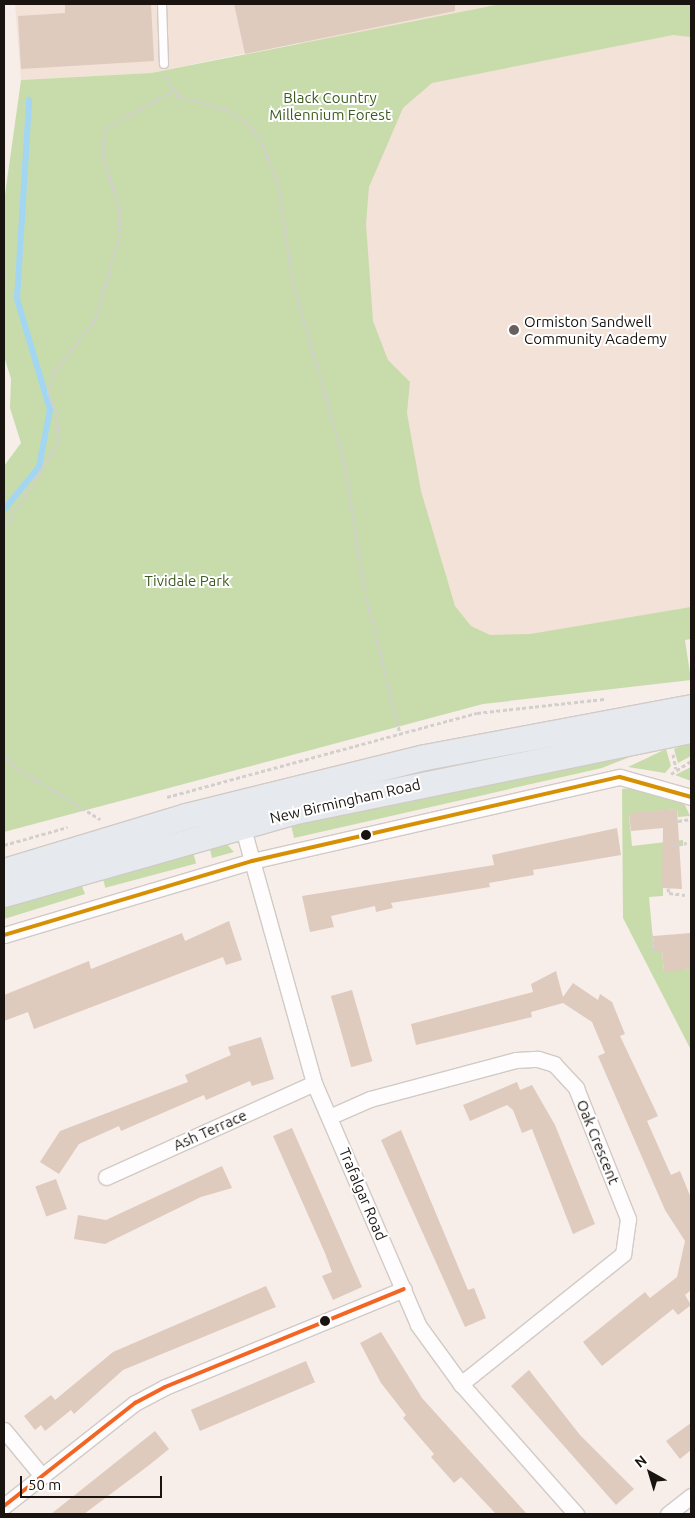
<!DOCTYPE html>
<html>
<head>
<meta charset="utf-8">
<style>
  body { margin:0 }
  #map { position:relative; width:695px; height:1518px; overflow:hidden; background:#f7eee9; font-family:Ubuntu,sans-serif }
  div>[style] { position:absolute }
  .built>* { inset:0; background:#f3e2d8 }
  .green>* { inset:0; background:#c7dcaa; transform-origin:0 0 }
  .stream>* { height:5.5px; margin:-2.75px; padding:0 2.75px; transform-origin:2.75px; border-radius:2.75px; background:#a2d6f3 }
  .building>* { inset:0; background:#dfcabe; transform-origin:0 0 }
  .path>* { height:3px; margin-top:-1.5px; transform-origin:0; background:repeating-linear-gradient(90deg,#d2cfcd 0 4px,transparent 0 6.5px) }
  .roads { filter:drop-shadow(1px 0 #d1cac6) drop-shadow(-1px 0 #d1cac6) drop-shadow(0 1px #d1cac6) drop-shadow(0 -1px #d1cac6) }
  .service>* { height:8px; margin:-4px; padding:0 4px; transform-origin:4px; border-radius:4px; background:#fefcfc }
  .minor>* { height:15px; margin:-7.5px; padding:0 7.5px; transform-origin:7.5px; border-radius:7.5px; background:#fefcfc }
  .trunk>* { height:25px; margin:-12.5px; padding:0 12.5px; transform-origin:12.5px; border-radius:12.5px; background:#e6eaee }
  .bus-1>* { height:4px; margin:-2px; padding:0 2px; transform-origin:2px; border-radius:2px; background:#f26522 }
  .bus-2>* { height:4px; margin:-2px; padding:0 2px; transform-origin:2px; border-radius:2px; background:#d69003 }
  .dots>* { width:14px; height:14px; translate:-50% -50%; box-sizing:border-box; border:2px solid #fff; border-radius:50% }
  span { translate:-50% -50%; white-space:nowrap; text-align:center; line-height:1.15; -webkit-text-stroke:4px #fff; paint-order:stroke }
  .park-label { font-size:15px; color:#3d5a1f }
  .poi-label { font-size:15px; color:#1a1411 }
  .left { translate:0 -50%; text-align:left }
  .street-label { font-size:15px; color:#1a1411 }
  .frame { position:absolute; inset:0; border:5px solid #1a1411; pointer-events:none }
  .north { position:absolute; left:625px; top:1448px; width:50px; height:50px; -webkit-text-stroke:4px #fff; paint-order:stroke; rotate:321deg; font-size:14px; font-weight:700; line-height:20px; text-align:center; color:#1a1411 }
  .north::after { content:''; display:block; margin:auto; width:18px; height:22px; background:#1a1411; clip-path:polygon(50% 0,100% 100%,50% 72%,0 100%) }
  .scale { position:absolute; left:20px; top:1476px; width:142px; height:22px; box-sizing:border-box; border:2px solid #1a1411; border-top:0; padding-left:6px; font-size:15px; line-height:18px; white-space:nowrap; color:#1a1411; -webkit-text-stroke:4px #fff; paint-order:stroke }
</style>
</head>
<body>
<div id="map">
  <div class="built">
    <div style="clip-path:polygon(15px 4px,691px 4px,691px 623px,391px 710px,299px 42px,151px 73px,21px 80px)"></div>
  </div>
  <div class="green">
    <div style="clip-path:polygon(501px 4px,691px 4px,691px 37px,673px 35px,432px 83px,403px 108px,369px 187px,366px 224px,373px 321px,388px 360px,410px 382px,407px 413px,421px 491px,455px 606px,471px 626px,490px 635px,530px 634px,691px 607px,691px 639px,685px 640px,691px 680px,483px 704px,4px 832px,4px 466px,21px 443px,10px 408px,11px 379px,4px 356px,4px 202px,21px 80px,151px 73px)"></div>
    <div style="clip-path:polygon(691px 742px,691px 756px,678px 763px,674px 749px)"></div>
    <div style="clip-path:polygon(660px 745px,602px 768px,294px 838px,291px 825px)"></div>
    <div style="clip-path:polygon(666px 749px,671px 766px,665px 773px,628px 767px)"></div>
    <div style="clip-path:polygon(691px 767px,691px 781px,675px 775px)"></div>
    <div style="clip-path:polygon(631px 788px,675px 800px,685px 805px,690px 816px,678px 817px,677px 809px,629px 814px,632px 846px,683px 840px,683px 846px,663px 846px,663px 896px,649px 897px,654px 951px,662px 951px,664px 971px,691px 969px,691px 1050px,623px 918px,622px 789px)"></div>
    <div style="clip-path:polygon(224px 841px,234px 852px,212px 858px,209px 845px)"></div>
    <div style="left:192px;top:848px;width:16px;height:94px;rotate:75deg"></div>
    <div style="clip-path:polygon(79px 878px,85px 894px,4px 919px,4px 903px)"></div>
  </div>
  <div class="stream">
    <div style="left:4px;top:510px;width:55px;rotate:-50.9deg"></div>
    <div style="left:39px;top:467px;width:58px;rotate:-79.1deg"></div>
    <div style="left:50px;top:410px;width:116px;rotate:-106.6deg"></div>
    <div style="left:17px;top:299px;width:199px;rotate:-86.5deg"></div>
  </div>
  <div class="building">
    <div style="clip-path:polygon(65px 4px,151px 4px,154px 61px,21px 69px,18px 16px,65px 13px)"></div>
    <div style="clip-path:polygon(234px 4px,455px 4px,455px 11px,245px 54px)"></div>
    <div style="clip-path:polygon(677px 809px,682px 889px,662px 888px,663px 828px,631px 831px,629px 813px)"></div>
    <div style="clip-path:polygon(617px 828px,621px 855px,533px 870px,534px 875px,489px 883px,490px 887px,391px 903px,393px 908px,376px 912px,375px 906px,331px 916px,334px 927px,310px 932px,302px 896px,494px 865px,492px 855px)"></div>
    <div style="clip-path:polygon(229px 921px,242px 960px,226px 965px,223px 957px,34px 1029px,28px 1012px,4px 1021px,4px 995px,89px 961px,91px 969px,182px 933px,185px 941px)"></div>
    <div style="clip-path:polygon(691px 933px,691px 969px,664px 972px,662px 951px,654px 951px,653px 936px)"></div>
    <div style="clip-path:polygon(556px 971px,563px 997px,573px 983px,598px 1000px,600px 994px,612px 1002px,625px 1034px,620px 1036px,658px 1116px,647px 1121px,671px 1175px,680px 1171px,691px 1198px,691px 1290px,685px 1295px,691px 1305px,678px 1315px,673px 1309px,602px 1366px,583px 1342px,645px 1292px,650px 1298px,677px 1277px,685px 1241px,665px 1210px,598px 1056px,605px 1053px,592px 1022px,563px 1003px,531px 1012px,532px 1017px,416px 1045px,411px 1024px,533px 992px,531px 984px)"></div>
    <div style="left:352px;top:990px;width:74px;height:22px;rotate:74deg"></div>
    <div style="clip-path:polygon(261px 1037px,274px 1079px,252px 1086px,250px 1081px,206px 1100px,204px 1095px,121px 1131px,119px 1126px,79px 1144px,59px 1174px,40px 1162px,60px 1131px,188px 1082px,185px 1075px,231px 1055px,228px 1047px)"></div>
    <div style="clip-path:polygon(517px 1082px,520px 1090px,532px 1085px,555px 1125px,595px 1224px,573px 1234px,532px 1129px,522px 1133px,513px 1110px,507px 1105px,470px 1121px,463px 1105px)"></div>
    <div style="clip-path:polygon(292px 1128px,362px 1287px,333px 1300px,322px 1276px,332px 1272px,325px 1253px,273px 1136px)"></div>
    <div style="clip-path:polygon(401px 1130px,468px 1290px,474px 1288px,486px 1318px,465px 1327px,381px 1140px)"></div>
    <div style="clip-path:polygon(222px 1166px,232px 1188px,201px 1197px,105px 1244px,74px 1239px,78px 1215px,106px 1220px)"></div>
    <div style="left:56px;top:1179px;width:32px;height:22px;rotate:70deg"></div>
    <div style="clip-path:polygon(266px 1286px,276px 1307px,123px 1370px,74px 1414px,71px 1410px,45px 1431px,41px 1425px,35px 1430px,24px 1416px,51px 1395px,55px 1400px,113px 1352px)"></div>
    <div style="clip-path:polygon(381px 1332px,422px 1398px,527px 1514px,496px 1514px,461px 1477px,454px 1483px,431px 1457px,434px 1454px,403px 1418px,406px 1415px,381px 1383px,360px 1343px)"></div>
    <div style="left:306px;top:1361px;width:23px;height:125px;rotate:67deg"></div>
    <div style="clip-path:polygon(529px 1370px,580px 1435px,634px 1489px,616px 1505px,511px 1386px)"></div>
    <div style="clip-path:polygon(691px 1423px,691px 1450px,680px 1459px,666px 1441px)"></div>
    <div style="clip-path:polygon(155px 1431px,169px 1449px,148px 1466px,84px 1514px,51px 1514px)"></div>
  </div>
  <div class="path">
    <div style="left:165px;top:76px;width:24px;rotate:57deg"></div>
    <div style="left:178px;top:96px;width:51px;rotate:15.9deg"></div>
    <div style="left:227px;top:110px;width:21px;rotate:31deg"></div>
    <div style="left:245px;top:121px;width:21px;rotate:49deg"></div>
    <div style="left:259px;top:137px;width:49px;rotate:67.1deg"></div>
    <div style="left:278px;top:182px;width:101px;rotate:81.5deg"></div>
    <div style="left:293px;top:282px;width:189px;rotate:74.1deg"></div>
    <div style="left:345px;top:464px;width:125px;rotate:81.3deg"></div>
    <div style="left:364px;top:588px;width:150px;rotate:76.1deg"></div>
    <div style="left:4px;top:528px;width:100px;rotate:-57.3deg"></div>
    <div style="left:58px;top:444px;width:31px;rotate:-92deg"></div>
    <div style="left:57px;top:413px;width:21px;rotate:-115deg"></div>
    <div style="left:48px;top:394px;width:22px;rotate:-74deg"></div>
    <div style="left:54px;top:373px;width:69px;rotate:-52.6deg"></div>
    <div style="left:96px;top:318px;width:83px;rotate:-74deg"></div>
    <div style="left:119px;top:238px;width:28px;rotate:-88deg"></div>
    <div style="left:120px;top:210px;width:57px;rotate:-107.5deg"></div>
    <div style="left:103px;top:156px;width:28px;rotate:-86deg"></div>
    <div style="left:105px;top:128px;width:76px;rotate:-28.2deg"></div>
    <div style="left:673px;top:754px;width:15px;rotate:79deg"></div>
    <div style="left:4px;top:755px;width:16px;rotate:47deg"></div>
    <div style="left:15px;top:767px;width:100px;rotate:31.5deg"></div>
    <div style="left:671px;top:774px;width:24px;rotate:-33deg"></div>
    <div style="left:167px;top:797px;width:321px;rotate:-15.2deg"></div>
    <div style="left:477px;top:713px;width:128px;rotate:-6.3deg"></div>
    <div style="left:678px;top:821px;width:13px;rotate:-9deg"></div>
    <div style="left:4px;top:845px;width:66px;rotate:-15.7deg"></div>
    <div style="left:671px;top:846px;width:16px;rotate:-11deg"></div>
    <div style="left:668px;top:888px;width:5px;rotate:79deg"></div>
    <div style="left:669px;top:893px;width:16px;rotate:7deg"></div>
    <div style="left:651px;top:934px;width:17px;rotate:80deg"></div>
  </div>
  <div class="roads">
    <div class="service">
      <div style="left:162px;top:4px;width:60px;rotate:88.1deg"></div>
    </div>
    <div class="minor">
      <div style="left:242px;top:825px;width:268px;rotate:74.4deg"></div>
      <div style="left:314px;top:1083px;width:263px;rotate:66.7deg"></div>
      <div style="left:418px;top:1325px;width:73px;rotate:53.9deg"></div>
      <div style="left:461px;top:1384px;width:174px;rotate:48.5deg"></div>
      <div style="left:4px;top:935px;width:259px;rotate:-16.6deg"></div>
      <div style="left:252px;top:861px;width:377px;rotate:-12.9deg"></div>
      <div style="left:620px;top:777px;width:74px;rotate:15.7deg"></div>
      <div style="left:329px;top:1117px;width:45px;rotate:-23.7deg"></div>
      <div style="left:370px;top:1099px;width:151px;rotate:-15deg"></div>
      <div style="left:516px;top:1060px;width:22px;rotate:-3deg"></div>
      <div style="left:538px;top:1059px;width:17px;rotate:17deg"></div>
      <div style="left:554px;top:1064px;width:33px;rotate:47deg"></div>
      <div style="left:576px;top:1088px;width:141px;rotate:68.3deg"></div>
      <div style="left:628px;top:1219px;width:35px;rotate:98deg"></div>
      <div style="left:623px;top:1254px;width:208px;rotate:141.3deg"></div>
      <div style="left:106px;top:1177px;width:228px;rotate:-24.3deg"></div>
      <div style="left:4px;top:1430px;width:60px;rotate:50.4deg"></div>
      <div style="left:4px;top:1506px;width:167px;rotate:-38.2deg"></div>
      <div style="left:135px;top:1403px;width:34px;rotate:-28deg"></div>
      <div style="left:165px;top:1387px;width:258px;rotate:-22.3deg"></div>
      <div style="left:668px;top:1514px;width:29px;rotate:-38deg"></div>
    </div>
    <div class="trunk">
      <div style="left:4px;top:871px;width:190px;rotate:-16.8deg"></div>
      <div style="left:186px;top:816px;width:246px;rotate:-13.9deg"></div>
      <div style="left:425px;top:757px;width:271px;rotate:-10.6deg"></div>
      <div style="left:4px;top:894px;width:298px;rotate:-15.9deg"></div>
      <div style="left:291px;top:812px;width:408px;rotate:-11.6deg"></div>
    </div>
  </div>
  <div class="bus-1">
    <div style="left:4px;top:1506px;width:167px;rotate:-38.2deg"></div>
    <div style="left:135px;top:1403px;width:34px;rotate:-28deg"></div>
    <div style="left:165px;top:1387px;width:258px;rotate:-22.3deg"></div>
  </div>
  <div class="bus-2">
    <div style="left:4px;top:935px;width:259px;rotate:-16.6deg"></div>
    <div style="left:252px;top:861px;width:377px;rotate:-12.9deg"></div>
    <div style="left:620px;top:777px;width:74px;rotate:15.7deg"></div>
  </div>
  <div class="dots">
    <div style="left:514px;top:330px;background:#67605d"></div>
    <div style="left:366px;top:835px;background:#1a1411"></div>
    <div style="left:325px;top:1321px;background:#1a1411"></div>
  </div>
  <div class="park-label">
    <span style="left:330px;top:106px">Black Country<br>Millennium Forest</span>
    <span style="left:187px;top:581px">Tividale Park</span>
  </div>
  <div class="poi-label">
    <span class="left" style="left:524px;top:330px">Ormiston Sandwell<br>Community Academy</span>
  </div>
  <div class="street-label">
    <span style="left:345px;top:801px;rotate:-13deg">New Birmingham Road</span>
    <span style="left:210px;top:1130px;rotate:-24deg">Ash Terrace</span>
    <span style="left:598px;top:1142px;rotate:68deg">Oak Crescent</span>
    <span style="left:363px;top:1194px;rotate:67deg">Trafalgar Road</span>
  </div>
  <div class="frame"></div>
  <div class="north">N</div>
  <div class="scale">50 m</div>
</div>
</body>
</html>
